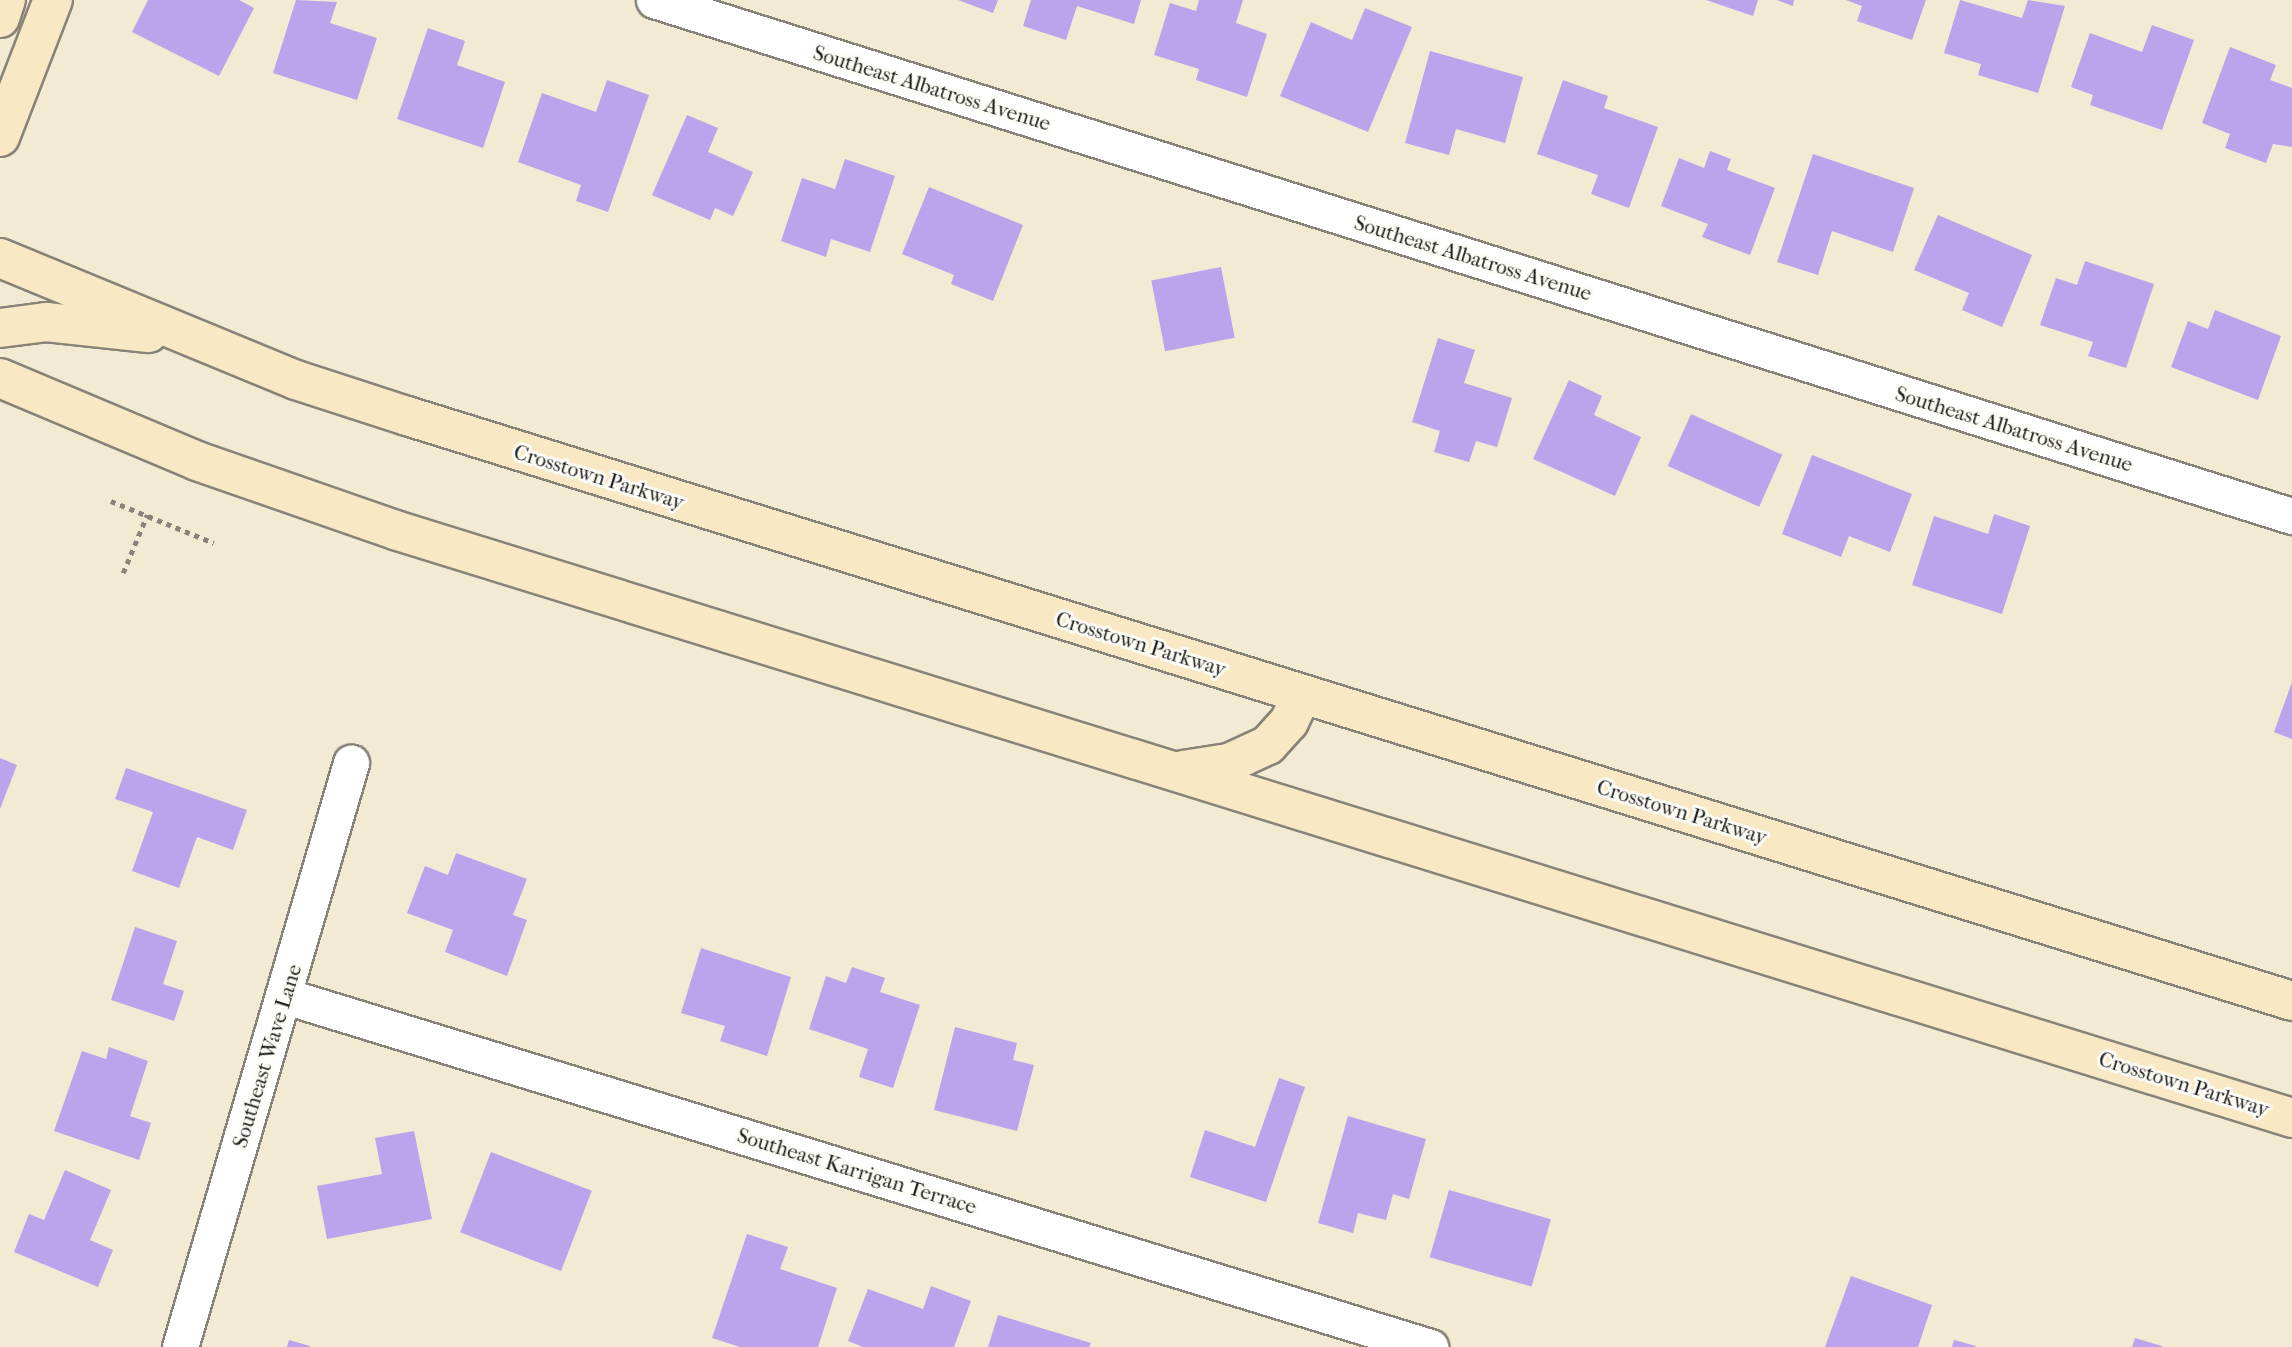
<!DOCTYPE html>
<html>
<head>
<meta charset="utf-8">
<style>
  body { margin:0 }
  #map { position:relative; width:2292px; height:1347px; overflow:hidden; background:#f2ead3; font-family:"IM FELL French Canon",serif }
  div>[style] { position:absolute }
  .building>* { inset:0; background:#baa4eb; transform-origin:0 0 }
  .path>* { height:4.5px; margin-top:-2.25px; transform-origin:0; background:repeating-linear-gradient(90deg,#878378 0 5px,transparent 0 10px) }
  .roads { filter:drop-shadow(2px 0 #878378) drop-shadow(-2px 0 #878378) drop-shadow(0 2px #878378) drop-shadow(0 -2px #878378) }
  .street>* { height:35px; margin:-17.5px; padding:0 17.5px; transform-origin:17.5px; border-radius:17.5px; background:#fff }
  .secondary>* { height:38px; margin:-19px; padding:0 19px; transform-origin:19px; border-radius:19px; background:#f8e8c3 }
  span { translate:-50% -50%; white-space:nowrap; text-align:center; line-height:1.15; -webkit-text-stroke:6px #fdfcf7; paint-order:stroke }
  .street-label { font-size:21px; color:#1c1c1c }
</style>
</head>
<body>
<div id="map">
  <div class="building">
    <div style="clip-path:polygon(148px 0,239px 0,254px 8px,219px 76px,132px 32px)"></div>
    <div style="clip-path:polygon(296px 0,337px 2px,330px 23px,377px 38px,357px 100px,273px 73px)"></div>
    <div style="clip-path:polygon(958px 0,998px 0,993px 13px)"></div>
    <div style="clip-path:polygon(1031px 0,1141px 0,1134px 24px,1077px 6px,1066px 40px,1023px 26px)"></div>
    <div style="clip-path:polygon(1199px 0,1243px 0,1236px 23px,1267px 34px,1247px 97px,1196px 80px,1199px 69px,1154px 55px,1170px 3px,1196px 11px)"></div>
    <div style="clip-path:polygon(1706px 0,1758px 0,1753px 16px)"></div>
    <div style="clip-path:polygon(1777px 0,1794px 0,1793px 6px)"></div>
    <div style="clip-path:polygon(1846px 0,1926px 0,1912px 40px,1857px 21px,1862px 6px)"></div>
    <div style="clip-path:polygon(1960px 0,2022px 18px,2028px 0,2065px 6px,2038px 93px,1978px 75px,1981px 64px,1944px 53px)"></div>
    <div style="clip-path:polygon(1365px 8px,1412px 27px,1368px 132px,1280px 96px,1311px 22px,1352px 40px)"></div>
    <div style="clip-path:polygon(2152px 25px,2194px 40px,2162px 130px,2090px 105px,2093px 95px,2071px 87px,2090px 33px,2142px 52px)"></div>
    <div style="clip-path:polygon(428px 28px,465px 41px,457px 65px,505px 82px,483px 148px,397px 119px)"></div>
    <div style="clip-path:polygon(2230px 47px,2276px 65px,2270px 80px,2292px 88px,2292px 147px,2273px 144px,2266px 163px,2225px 148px,2230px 134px,2202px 123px)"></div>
    <div style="clip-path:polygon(1430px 51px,1523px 77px,1505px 143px,1456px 129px,1449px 155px,1405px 143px)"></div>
    <div style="clip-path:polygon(607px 80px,649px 95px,608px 212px,576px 201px,581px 185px,518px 162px,542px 93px,596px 112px)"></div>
    <div style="clip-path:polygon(1563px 80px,1608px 96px,1604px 108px,1658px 127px,1629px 208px,1591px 194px,1598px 175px,1537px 154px)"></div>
    <div style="clip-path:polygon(687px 115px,718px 128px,708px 152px,753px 172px,733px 216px,715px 208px,710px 220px,652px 195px)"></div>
    <div style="clip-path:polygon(1710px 151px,1731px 159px,1727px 170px,1775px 188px,1750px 255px,1702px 237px,1708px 224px,1661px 206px,1679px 158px,1704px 168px)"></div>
    <div style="clip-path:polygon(1813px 154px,1914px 188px,1893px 252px,1832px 231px,1818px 275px,1777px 262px)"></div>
    <div style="clip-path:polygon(845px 159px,895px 176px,870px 252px,831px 239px,826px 257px,781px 241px,802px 178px,835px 189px)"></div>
    <div style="clip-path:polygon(929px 187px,1023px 225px,993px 301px,951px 284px,954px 275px,902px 254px)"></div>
    <div style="clip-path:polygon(1938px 215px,2032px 255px,2002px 327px,1962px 310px,1969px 293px,1914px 270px)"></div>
    <div style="clip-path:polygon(2085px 261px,2154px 284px,2126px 368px,2088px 356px,2093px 342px,2040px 325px,2056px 278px,2077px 285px)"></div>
    <div style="left:1221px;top:267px;width:72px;height:71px;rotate:79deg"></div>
    <div style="clip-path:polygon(2215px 310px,2281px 336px,2258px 400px,2171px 367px,2188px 321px,2208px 329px)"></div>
    <div style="clip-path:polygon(1438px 338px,1475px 350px,1464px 383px,1512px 398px,1497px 447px,1476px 441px,1469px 462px,1434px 452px,1440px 431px,1412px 422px)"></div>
    <div style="clip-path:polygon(1569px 380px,1602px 396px,1594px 415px,1641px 437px,1615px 496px,1533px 459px)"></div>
    <div style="left:1691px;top:414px;width:100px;height:57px;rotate:24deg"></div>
    <div style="clip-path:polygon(1812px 455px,1912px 494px,1890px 552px,1849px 536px,1841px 557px,1782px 534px)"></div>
    <div style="clip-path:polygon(1994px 514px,2030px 526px,2002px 614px,1912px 585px,1934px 516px,1988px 534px)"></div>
    <div style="clip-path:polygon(2292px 682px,2292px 739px,2274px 732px)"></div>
    <div style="clip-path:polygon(0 758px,17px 765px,0 809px)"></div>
    <div style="clip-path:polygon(126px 768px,247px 810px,233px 850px,197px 837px,179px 888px,132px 871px,153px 812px,115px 799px)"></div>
    <div style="clip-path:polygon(456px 853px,527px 879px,513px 915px,527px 920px,507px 976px,445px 952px,453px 930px,407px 913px,425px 866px,448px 875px)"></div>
    <div style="clip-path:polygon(135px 927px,177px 941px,163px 984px,184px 991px,174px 1021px,111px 1000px)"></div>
    <div style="clip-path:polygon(701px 948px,791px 977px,767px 1056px,720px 1041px,725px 1026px,681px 1013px)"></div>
    <div style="clip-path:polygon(852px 967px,885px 978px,880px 992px,920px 1005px,893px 1088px,859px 1077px,868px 1049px,809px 1029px,826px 976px,846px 983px)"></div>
    <div style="clip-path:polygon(955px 1027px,1017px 1043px,1013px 1060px,1034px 1065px,1017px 1131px,934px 1110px)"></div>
    <div style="clip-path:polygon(109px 1047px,148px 1061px,130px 1116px,151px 1123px,139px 1160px,54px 1131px,82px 1051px,106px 1059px)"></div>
    <div style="clip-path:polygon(1279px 1078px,1305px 1087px,1266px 1202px,1190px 1177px,1205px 1130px,1255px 1147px)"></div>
    <div style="clip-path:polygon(1348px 1116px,1426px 1139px,1409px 1199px,1393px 1194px,1386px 1220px,1358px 1213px,1353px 1233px,1318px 1223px)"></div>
    <div style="clip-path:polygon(414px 1131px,432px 1219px,327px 1239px,317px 1186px,382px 1174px,375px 1138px)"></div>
    <div style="left:491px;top:1152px;width:108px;height:86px;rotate:21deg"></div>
    <div style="clip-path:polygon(65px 1170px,111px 1190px,90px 1240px,113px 1250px,98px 1287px,14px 1252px,29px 1214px,44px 1220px)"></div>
    <div style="left:1449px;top:1190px;width:106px;height:70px;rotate:16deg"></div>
    <div style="clip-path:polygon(747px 1234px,788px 1247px,780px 1269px,837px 1288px,818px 1347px,740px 1347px,712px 1338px)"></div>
    <div style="clip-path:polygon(1851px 1276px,1932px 1305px,1918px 1347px,1825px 1347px)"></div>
    <div style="clip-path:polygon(931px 1286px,971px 1301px,954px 1347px,863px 1347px,848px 1341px,868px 1289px,923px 1309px)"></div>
    <div style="clip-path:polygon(998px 1315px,1091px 1343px,1089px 1347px,988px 1347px)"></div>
    <div style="clip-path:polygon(2135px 1338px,2162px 1346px,2162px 1347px,2132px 1347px)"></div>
    <div style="clip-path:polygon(289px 1340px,310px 1346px,310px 1347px,287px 1347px)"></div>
    <div style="clip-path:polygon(1954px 1340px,1976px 1346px,1975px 1347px,1952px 1347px)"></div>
  </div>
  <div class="path">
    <div style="left:111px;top:501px;width:111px;rotate:22.2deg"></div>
    <div style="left:123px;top:573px;width:63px;rotate:-67.5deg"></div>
  </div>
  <div class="roads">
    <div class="street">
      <div style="left:654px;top:0;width:1717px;rotate:17.49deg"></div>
      <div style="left:285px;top:996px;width:1198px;rotate:17.04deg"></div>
      <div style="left:180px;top:1347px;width:609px;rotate:-73.68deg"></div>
    </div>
    <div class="secondary">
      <div style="left:0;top:18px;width:19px;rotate:-72deg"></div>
      <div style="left:0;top:137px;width:147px;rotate:-68.9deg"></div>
      <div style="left:0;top:258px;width:320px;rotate:22.4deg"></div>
      <div style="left:296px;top:380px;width:117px;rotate:18deg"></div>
      <div style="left:407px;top:416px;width:1974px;rotate:17.24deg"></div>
      <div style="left:0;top:328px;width:46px;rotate:-7.4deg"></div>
      <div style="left:46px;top:322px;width:103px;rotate:6.2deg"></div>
      <div style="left:0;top:378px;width:214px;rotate:22.8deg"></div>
      <div style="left:197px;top:461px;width:210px;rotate:19.2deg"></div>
      <div style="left:395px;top:530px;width:1986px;rotate:17.22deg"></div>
      <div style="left:1183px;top:770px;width:47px;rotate:-8.7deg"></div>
      <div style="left:1229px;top:763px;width:43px;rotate:-24.8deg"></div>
      <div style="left:1268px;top:745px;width:31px;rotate:-48deg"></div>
      <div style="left:1289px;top:722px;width:31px;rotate:-65deg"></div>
    </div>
  </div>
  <div class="street-label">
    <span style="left:932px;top:88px;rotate:17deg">Southeast Albatross Avenue</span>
    <span style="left:1473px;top:258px;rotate:17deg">Southeast Albatross Avenue</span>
    <span style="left:2014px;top:429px;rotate:17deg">Southeast Albatross Avenue</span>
    <span style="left:599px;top:477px;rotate:17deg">Crosstown Parkway</span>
    <span style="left:1141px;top:644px;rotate:17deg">Crosstown Parkway</span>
    <span style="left:1682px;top:812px;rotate:17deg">Crosstown Parkway</span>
    <span style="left:267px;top:1056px;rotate:-73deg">Southeast Wave Lane</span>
    <span style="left:2184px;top:1084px;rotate:17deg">Crosstown Parkway</span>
    <span style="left:857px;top:1171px;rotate:17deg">Southeast Karrigan Terrace</span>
  </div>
</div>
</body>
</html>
